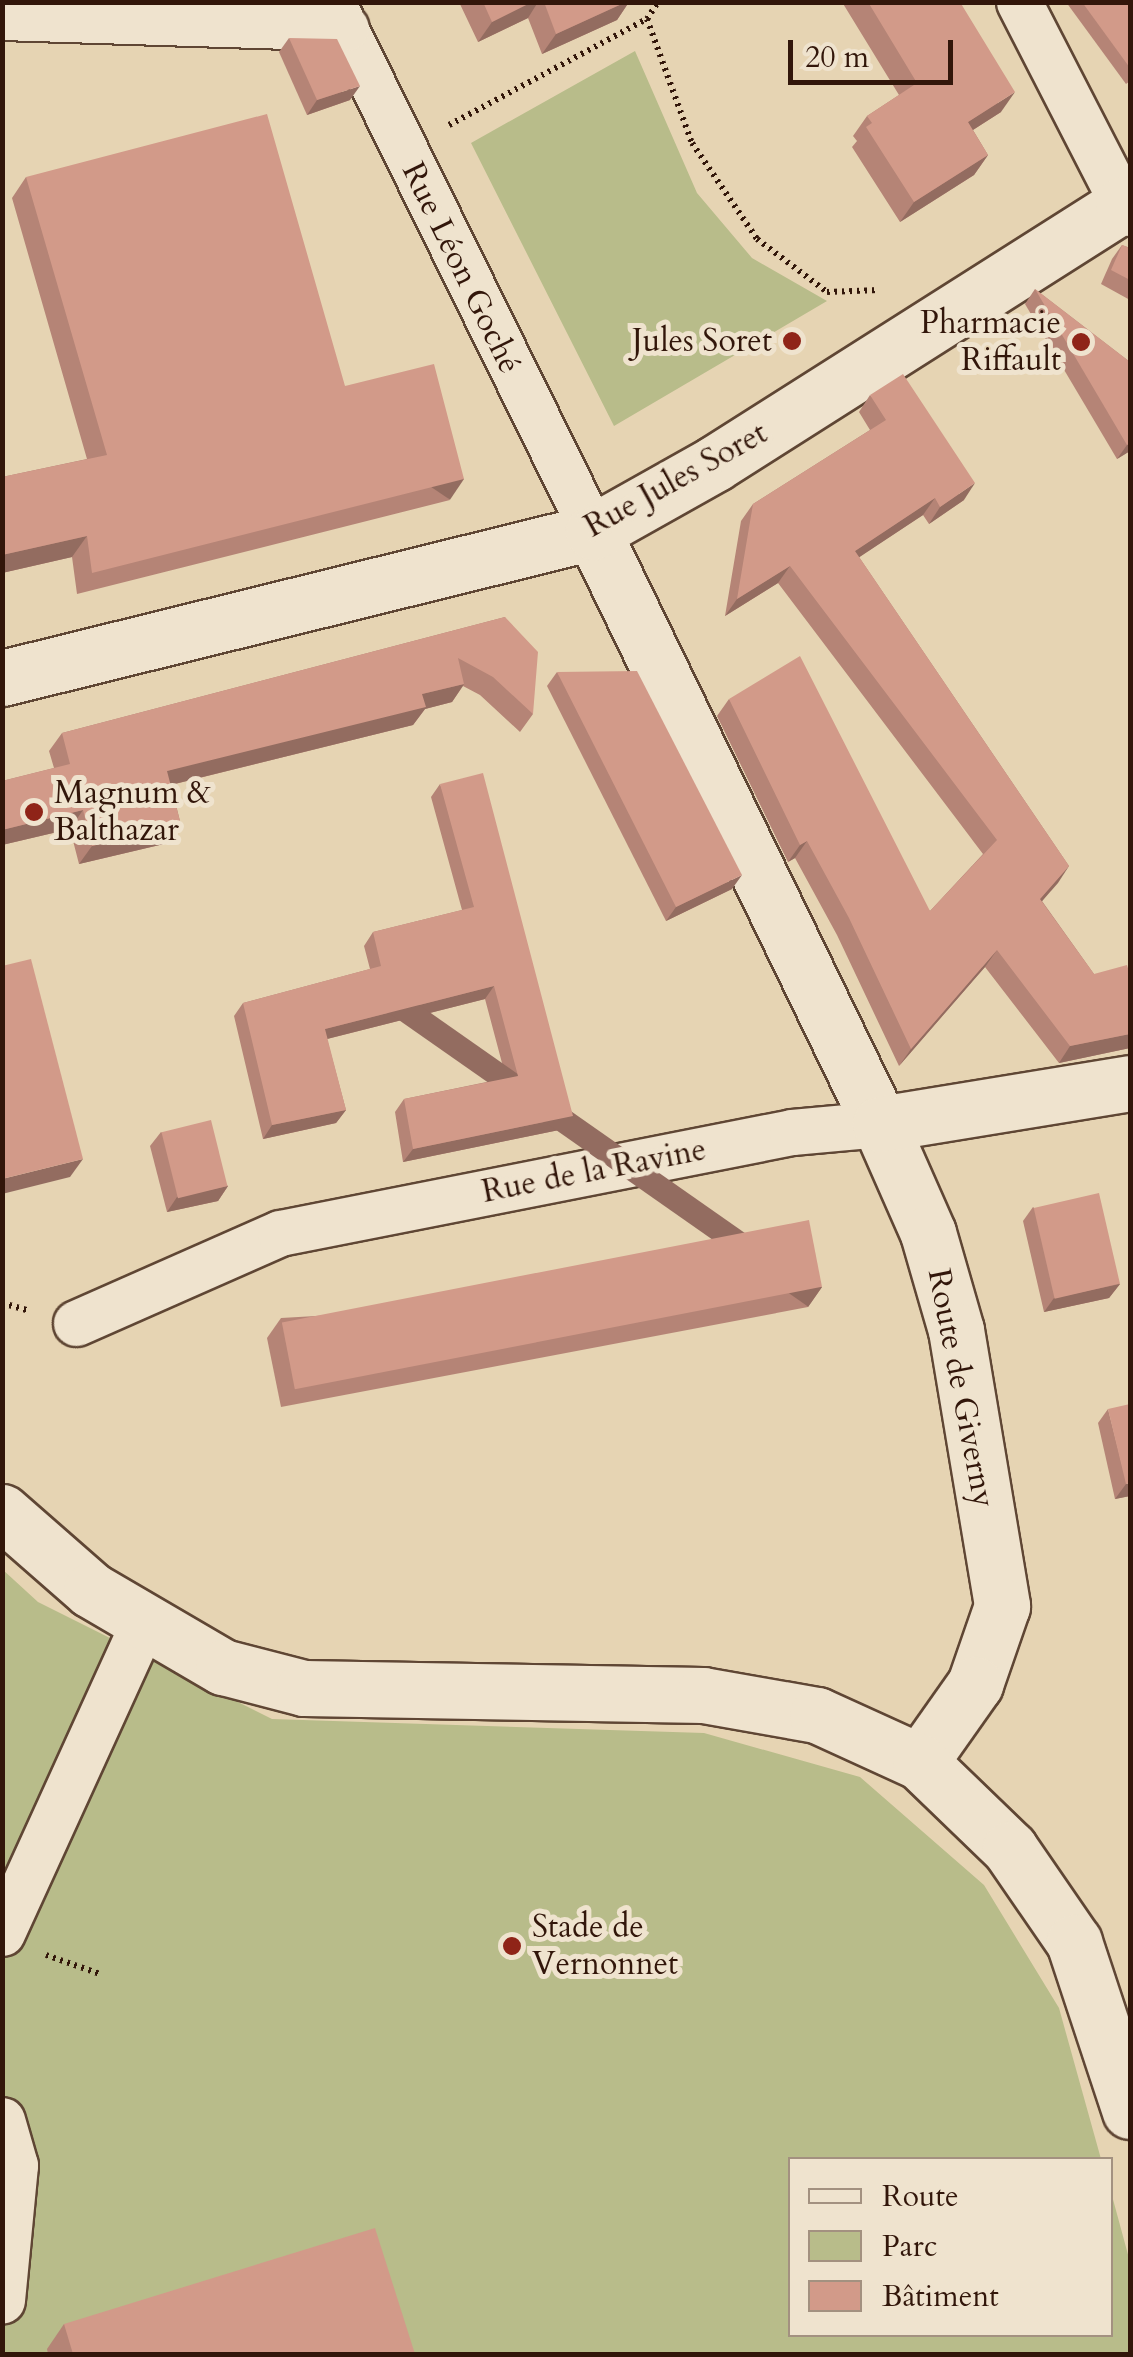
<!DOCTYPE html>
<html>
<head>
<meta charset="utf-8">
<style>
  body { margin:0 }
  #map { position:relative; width:1133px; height:2357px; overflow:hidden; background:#e6d4b3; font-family:Cardo,serif }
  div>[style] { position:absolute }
  .green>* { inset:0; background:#b8bc8a }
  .path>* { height:6px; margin-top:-3px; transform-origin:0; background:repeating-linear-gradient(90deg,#32160a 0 2.5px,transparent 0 7.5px) }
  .roads { filter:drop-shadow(2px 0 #5f4634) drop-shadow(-2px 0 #5f4634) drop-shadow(0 2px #5f4634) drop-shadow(0 -2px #5f4634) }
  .minor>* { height:45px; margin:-22.5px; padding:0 22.5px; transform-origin:22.5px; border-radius:22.5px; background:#efe3ce }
  .secondary>* { height:55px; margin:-27.5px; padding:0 27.5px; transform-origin:27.5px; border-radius:27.5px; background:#efe3ce }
  .wall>* { inset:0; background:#b58476 }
  .shaded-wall>* { inset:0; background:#936c60; transform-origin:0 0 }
  .building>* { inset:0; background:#d29a89; transform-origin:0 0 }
  .dots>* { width:28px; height:28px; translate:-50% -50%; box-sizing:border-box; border:5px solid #efe3ce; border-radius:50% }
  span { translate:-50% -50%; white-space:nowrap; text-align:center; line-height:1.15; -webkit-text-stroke:10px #efe3ce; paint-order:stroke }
  .street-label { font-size:32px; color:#32160a }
  .poi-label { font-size:32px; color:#32160a }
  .right { translate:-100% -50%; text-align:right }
  .left { translate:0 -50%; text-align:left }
  .frame { position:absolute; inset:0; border:5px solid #32160a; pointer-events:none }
  .legend { position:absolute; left:788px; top:2157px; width:325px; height:180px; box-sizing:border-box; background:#efe3ce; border:2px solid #a39180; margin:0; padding:12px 18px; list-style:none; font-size:30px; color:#32160a }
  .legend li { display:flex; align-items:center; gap:20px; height:50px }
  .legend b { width:50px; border:2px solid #a39180 }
  .scale { position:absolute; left:788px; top:40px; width:165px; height:45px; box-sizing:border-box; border:5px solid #32160a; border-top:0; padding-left:12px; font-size:30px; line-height:35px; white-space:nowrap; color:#32160a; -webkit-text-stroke:8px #efe3ce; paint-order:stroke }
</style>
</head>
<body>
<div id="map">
  <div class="green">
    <div style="clip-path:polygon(635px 51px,697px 193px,752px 258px,827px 301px,614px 426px,471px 143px)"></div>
    <div style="clip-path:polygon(2px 1569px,38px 1602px,272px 1719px,704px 1733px,860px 1777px,984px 1885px,1059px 2008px,1101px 2159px,790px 2160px,790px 2334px,1110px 2334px,1111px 2192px,1130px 2262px,1130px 2354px,3px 2354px)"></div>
  </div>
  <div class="path">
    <div style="left:647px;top:19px;width:20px;rotate:-57deg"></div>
    <div style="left:449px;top:125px;width:225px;rotate:-28.2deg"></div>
    <div style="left:647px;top:19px;width:132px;rotate:70.1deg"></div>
    <div style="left:692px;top:143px;width:116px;rotate:55.9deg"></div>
    <div style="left:757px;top:239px;width:88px;rotate:37.1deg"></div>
    <div style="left:827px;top:292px;width:52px;rotate:-2.2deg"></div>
    <div style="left:2px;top:1303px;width:29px;rotate:16deg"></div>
    <div style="left:46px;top:1955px;width:57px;rotate:19.4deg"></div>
  </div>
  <div class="roads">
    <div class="minor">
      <div style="left:332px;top:2px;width:591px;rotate:63.78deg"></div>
      <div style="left:1019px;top:2px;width:227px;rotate:62.8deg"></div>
      <div style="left:1123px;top:204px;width:9px;rotate:-36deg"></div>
      <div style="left:2px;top:17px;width:344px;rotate:1.8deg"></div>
      <div style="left:76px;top:1323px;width:223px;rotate:-23.8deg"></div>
      <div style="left:280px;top:1233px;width:522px;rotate:-11.16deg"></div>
      <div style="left:792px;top:1132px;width:88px;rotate:-5.2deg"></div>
      <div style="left:2px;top:1933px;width:337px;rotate:-65.5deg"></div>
      <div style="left:2px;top:2120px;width:47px;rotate:73.9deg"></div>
      <div style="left:15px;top:2165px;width:136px;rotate:95.5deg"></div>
    </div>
    <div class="secondary">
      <div style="left:593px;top:532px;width:658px;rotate:64.14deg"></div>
      <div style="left:880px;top:1124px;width:119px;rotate:66.2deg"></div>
      <div style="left:928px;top:1233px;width:101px;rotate:73.9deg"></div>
      <div style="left:956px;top:1330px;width:280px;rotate:80.5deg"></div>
      <div style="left:1002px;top:1606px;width:83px;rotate:109.1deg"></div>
      <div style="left:975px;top:1684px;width:95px;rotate:125.2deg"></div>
      <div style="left:2px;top:678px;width:609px;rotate:-13.88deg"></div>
      <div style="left:593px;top:532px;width:139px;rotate:-29.3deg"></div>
      <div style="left:714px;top:464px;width:485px;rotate:-32.4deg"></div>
      <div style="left:1123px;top:204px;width:8px;rotate:30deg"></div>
      <div style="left:880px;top:1124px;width:253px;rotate:-9.3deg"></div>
      <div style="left:2px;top:1512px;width:118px;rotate:41.2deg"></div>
      <div style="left:91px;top:1590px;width:153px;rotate:30.3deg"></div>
      <div style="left:223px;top:1667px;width:84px;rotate:14.5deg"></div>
      <div style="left:304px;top:1688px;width:399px;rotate:1deg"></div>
      <div style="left:703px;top:1695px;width:116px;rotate:10deg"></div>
      <div style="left:817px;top:1715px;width:113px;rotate:24.5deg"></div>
      <div style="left:920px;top:1762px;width:125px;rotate:44deg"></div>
      <div style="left:1010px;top:1849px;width:113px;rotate:55.5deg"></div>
      <div style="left:1074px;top:1942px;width:178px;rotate:71.7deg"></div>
    </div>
  </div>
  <div class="wall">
    <div style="clip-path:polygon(459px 2px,629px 2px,617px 20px,542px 54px,528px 18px,478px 42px)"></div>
    <div style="clip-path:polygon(842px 2px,960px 2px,1001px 112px,973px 130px,988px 155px,974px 175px,900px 222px,852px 147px,857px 141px,853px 136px,867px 116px,899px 95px)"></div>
    <div style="clip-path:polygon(1066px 2px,1130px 2px,1130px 81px,1126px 84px)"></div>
    <div style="clip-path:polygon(289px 38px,350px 100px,307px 115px,279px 52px)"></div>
    <div style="clip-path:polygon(26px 177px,345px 386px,450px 500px,77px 594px,72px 557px,2px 573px,2px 477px,87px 459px,12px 198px)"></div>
    <div style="clip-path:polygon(1122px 245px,1130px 248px,1130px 300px,1101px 284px,1112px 259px)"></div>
    <div style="clip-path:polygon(1035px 289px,1130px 362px,1130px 451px,1117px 459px,1025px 304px)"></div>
    <div style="clip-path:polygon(870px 395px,964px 500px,929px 524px,923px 515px,859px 557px,1069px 866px,1042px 901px,1094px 974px,1130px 975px,1130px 1048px,1059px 1063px,985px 967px,899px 1066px,837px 935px,795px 858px,788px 862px,717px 716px,729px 699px,930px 911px,983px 854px,778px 583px,725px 616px,741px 521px,753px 504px,870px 430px,859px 412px)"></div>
    <div style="clip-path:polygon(505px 617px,533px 714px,520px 732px,480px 695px,463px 686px,452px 702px,425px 709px,413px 725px,171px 785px,181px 825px,168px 843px,79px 864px,70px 829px,2px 845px,2px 781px,54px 768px,49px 751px,62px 733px)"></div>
    <div style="clip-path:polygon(557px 672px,732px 889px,666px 921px,547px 686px)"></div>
    <div style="clip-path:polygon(440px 784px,573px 1116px,564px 1129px,403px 1162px,395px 1112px,404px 1099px,506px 1078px,485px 999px,327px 1039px,346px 1110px,336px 1123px,263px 1139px,234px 1016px,243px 1003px,370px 969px,364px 946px,373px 932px,462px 910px,431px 797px)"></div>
    <div style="clip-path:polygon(161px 1132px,228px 1186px,218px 1201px,167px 1212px,150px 1146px)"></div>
    <div style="clip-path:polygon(1033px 1207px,1120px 1284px,1109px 1298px,1044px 1312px,1023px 1221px)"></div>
    <div style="clip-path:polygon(822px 1287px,808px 1307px,281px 1407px,267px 1338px,281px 1318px)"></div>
    <div style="clip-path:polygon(1108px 1409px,1130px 1496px,1115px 1499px,1098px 1423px)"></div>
    <div style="clip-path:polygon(64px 2324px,415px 2354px,48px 2354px,47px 2349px)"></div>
  </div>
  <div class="shaded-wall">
    <div style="clip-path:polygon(532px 2px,538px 2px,528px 18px,478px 42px,492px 22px)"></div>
    <div style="clip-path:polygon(626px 2px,629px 2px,617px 20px,542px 54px,556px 34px)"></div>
    <div style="clip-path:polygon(360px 86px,350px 100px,307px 115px,317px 100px)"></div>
    <div style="clip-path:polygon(1015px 92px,1001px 112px,954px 142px,968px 122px)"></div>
    <div style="clip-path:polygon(988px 155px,974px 175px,900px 222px,914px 202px)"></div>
    <div style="clip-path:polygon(1130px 443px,1130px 451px,1117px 459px,1127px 445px)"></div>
    <div style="left:464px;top:479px;width:25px;height:384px;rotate:124deg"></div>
    <div style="clip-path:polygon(975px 483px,964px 500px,929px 524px,940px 507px)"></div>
    <div style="clip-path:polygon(935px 498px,923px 515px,843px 568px,855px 551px)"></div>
    <div style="clip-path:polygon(87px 536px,72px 557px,2px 573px,2px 555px)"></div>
    <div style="clip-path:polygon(790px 566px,778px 583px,725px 616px,737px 599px)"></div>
    <div style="clip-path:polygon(464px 684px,452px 702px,425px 709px,413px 725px,154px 789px,167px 771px,422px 694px)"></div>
    <div style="clip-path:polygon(83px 810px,70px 829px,2px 845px,2px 830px)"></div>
    <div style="clip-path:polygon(181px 825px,168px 843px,79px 864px,92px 846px)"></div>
    <div style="clip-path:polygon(807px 841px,795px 858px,788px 862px,800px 845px)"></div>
    <div style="clip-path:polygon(1069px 866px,1058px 883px,1029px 916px,1040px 899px)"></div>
    <div style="clip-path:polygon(742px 875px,732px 889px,666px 921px,676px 907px)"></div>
    <div style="clip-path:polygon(997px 950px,985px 967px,899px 1066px,911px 1049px)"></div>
    <div style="clip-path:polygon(494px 986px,485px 999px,315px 1042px,325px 1029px)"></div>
    <div style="clip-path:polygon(1130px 1034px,1130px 1048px,1059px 1063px,1070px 1046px)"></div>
    <div style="clip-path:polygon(346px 1110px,336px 1123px,263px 1139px,272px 1125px)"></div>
    <div style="clip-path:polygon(573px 1116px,564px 1129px,403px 1162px,413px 1149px)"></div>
    <div style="clip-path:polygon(83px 1159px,70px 1177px,2px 1194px,2px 1179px)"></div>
    <div style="clip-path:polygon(228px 1186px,218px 1201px,167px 1212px,177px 1197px)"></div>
    <div style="clip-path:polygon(1120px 1284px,1109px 1298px,1044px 1312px,1054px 1298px)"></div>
    <div style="left:822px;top:1287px;width:24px;height:536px;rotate:125deg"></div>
    <div style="clip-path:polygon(1130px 1483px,1130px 1496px,1115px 1499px,1126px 1484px)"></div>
  </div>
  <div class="building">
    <div style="clip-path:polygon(483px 2px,532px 2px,492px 22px)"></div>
    <div style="clip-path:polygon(544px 2px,626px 2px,556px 34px)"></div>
    <div style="clip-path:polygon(868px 2px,960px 2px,1015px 92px,968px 122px,988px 155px,914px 202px,866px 127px,872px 123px,867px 116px,917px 83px)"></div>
    <div style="clip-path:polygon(1082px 2px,1130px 2px,1130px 68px)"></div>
    <div style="clip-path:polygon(289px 38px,337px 39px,360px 86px,317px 100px)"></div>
    <div style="clip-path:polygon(267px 114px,345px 386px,434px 364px,464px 479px,92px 573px,87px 536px,2px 555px,2px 477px,107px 455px,26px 177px)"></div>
    <div style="clip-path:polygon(1122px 245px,1130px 248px,1130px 280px,1111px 270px)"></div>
    <div style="clip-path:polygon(1035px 289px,1130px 362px,1130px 443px,1127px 445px)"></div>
    <div style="clip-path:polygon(903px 374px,975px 483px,940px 507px,935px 498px,855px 551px,1069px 866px,1040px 899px,1094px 974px,1127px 965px,1130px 975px,1130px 1034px,1070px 1046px,997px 950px,911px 1049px,849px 918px,807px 841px,800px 845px,729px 699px,800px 656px,930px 911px,997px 840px,790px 566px,737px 599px,753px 504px,886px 420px,870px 395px)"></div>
    <div style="clip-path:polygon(505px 617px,538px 652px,533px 714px,493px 677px,458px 658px,464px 684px,422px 694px,426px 707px,167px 771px,181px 825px,92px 846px,83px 810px,2px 830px,2px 781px,70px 764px,62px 733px)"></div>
    <div style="clip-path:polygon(637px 671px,742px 875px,676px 907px,557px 672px)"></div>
    <div style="clip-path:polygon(483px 773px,573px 1116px,413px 1149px,404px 1099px,518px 1076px,494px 986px,325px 1029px,346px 1110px,272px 1125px,243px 1003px,381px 966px,373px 932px,474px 907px,440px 784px)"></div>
    <div style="clip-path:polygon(31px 959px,83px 1159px,2px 1179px,2px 966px)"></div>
    <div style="left:211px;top:1120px;width:68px;height:51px;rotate:76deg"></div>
    <div style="left:1099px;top:1193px;width:93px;height:67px;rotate:77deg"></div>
    <div style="left:809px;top:1220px;width:68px;height:537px;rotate:79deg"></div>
    <div style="clip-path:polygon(1130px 1404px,1130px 1483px,1126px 1484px,1108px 1409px)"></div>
    <div style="clip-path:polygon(375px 2228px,415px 2354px,73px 2354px,64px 2324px)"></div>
  </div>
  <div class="dots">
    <div style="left:792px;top:341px;background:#8f2418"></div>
    <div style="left:1081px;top:342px;background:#8f2418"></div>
    <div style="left:34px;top:812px;background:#8f2418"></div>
    <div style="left:512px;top:1946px;background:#8f2418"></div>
  </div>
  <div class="street-label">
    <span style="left:461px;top:268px;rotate:64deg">Rue Léon Goché</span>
    <span style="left:676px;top:480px;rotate:-29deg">Rue Jules Soret</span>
    <span style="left:594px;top:1171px;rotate:-11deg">Rue de la Ravine</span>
    <span style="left:961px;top:1388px;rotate:79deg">Route de Giverny</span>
  </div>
  <div class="poi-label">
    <span class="right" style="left:1061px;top:342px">Pharmacie<br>Riffault</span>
    <span class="right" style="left:772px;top:341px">Jules Soret</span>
    <span class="left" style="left:54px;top:812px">Magnum &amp;<br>Balthazar</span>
    <span class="left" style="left:532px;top:1946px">Stade de<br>Vernonnet</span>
  </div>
  <div class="frame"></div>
  <ul class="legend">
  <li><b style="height:12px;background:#efe3ce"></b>Route</li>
  <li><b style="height:28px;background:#b8bc8a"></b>Parc</li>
  <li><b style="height:28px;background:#d29a89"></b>Bâtiment</li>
  </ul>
  <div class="scale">20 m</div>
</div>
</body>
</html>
